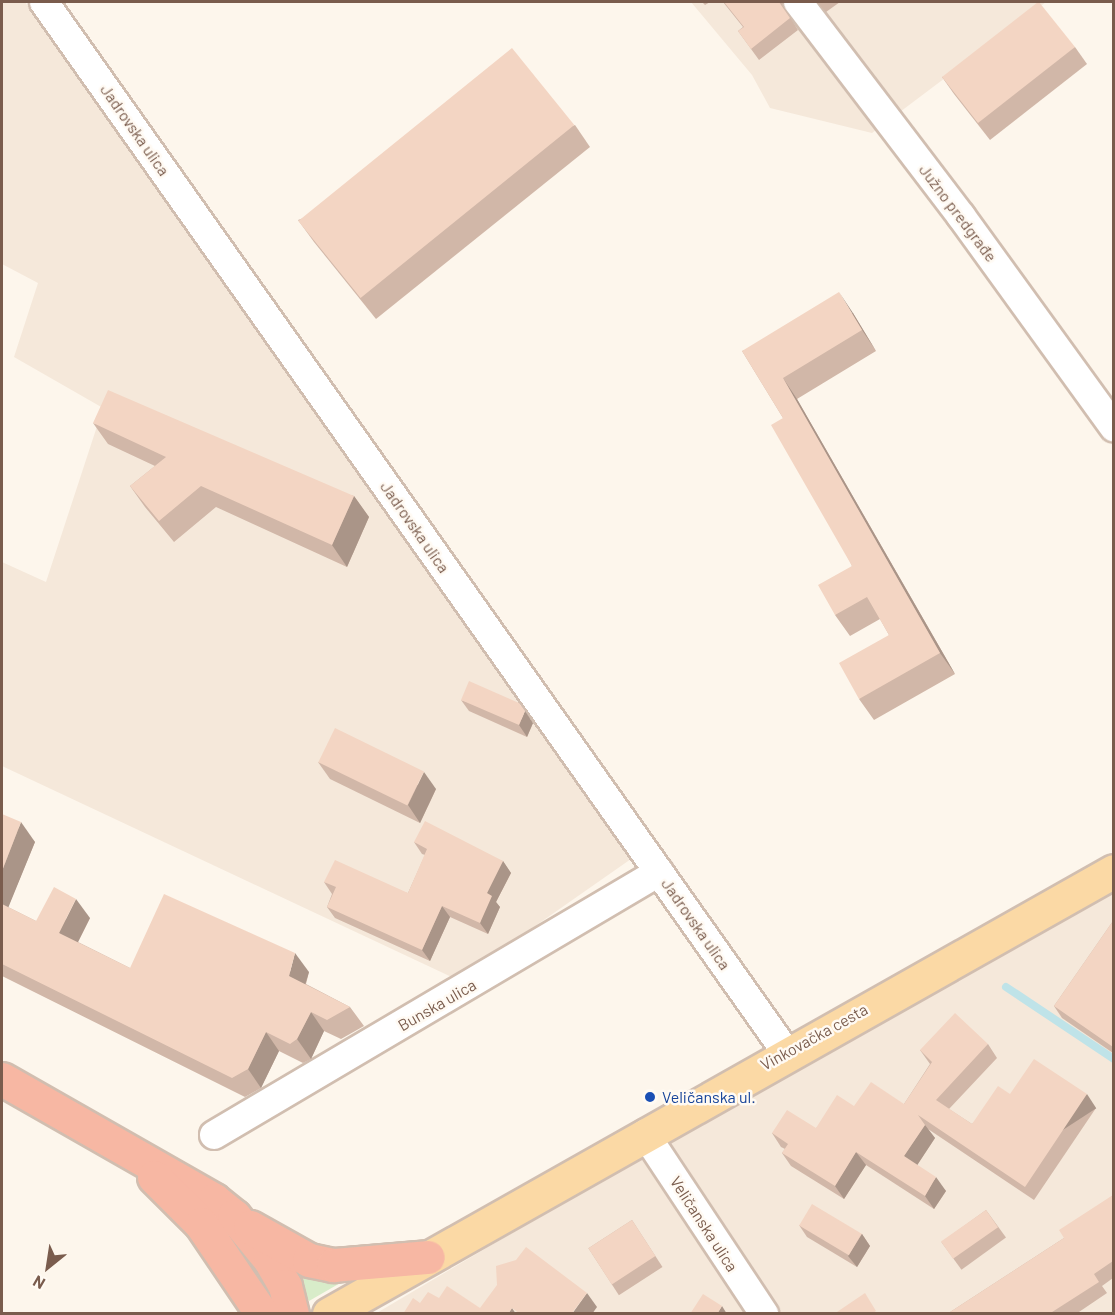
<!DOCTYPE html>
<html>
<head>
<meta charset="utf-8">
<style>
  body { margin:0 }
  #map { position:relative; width:1115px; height:1315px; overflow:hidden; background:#fdf6ec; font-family:Barlow,sans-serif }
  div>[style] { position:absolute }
  .residential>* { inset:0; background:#f5e8da }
  .green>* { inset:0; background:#d8ecc9 }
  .stream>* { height:8px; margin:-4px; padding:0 4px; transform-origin:4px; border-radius:4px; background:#bfe3e8 }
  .roads { filter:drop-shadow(2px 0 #d1beb0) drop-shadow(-2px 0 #d1beb0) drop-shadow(0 2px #d1beb0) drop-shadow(0 -2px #d1beb0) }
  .minor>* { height:28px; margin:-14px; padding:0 14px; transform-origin:14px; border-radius:14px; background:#fff }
  .major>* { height:33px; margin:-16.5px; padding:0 16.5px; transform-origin:16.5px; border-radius:16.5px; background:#fbd9a5 }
  .highway>* { height:33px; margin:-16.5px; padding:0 16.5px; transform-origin:16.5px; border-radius:16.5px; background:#f7b7a3 }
  .wall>* { inset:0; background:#d1b7a8; transform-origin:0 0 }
  .shaded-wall>* { inset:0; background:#aa9588; transform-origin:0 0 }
  .building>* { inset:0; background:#f3d5c3; transform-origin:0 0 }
  .dots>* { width:16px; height:16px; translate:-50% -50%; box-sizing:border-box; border:3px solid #fffaf3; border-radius:50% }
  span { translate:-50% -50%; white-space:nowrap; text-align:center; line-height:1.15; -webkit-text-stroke:5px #fffaf3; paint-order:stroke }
  .street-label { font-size:16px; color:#7a5c4d }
  .transit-label { font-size:16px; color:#164399 }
  .left { translate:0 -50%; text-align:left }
  .frame { position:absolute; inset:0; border:3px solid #7a5c4d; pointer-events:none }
  .north { position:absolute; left:18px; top:1237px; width:60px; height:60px; -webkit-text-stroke:4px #fffaf3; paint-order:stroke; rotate:210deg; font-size:16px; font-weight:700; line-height:24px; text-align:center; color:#7a5c4d }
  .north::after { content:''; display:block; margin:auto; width:21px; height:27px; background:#7a5c4d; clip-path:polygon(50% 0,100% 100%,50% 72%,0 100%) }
</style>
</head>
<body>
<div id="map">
  <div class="residential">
    <div style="clip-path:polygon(2px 2px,25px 2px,641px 852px,458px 980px,2px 766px,2px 562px,46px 582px,103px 408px,14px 357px,38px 283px,2px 264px)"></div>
    <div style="clip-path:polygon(691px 2px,1046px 2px,872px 133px,770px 108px,752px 75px)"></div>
    <div style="clip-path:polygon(1113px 888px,1113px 1313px,375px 1314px,603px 1179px)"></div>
  </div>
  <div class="green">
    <div style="clip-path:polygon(284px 1265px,338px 1275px,342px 1282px,309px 1301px)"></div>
  </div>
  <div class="stream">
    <div style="left:1006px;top:987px;width:130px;rotate:33.7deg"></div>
  </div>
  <div class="roads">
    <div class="minor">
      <div style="left:44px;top:2px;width:1286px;rotate:54.75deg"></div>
      <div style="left:798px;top:2px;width:269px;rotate:52.7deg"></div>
      <div style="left:961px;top:216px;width:261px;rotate:54.1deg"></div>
      <div style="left:645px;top:1134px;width:216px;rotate:56.5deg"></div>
      <div style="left:214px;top:1135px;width:517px;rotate:-30.58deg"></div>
    </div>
    <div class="major">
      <div style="left:329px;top:1314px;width:901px;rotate:-29.44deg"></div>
    </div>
    <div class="highway">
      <div style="left:2px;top:1079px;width:244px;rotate:29.7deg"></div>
      <div style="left:214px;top:1200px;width:26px;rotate:39deg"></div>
      <div style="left:234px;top:1216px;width:57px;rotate:50.7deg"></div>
      <div style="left:270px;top:1260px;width:30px;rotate:60deg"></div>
      <div style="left:285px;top:1286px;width:29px;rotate:76deg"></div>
      <div style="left:154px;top:1177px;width:66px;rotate:45deg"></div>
      <div style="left:201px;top:1224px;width:109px;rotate:55.9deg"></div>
      <div style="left:250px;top:1227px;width:68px;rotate:29.2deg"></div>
      <div style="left:309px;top:1260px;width:25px;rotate:12deg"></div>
      <div style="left:333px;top:1265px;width:95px;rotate:-4.8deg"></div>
    </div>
  </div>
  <div class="wall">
    <div style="clip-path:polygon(702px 2px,710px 2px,705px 5px)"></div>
    <div style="clip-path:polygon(723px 2px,783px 2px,782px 5px,798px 30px,759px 60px,738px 31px,743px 27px)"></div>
    <div style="clip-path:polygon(817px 2px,840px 2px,826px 12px)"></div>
    <div style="clip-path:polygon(1075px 47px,1087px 64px,990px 140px,954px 94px,942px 77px)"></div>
    <div style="clip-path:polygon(575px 125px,590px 147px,376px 319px,314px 242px,298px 220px)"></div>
    <div style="clip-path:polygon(853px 313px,876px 351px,797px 399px,955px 674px,874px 720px,859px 699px,889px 635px,880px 619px,850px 636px,835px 615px,852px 566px,783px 418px,742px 351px)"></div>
    <div style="clip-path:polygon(93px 423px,354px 496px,369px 517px,347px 567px,216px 507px,174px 542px,145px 507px,130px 486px,155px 466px,108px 444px)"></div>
    <div style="clip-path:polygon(461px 700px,533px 723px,527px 737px,469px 711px)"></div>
    <div style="clip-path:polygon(318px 762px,436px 789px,420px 823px,330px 779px)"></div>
    <div style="clip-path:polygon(2px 814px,35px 842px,8px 907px,36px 921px,90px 918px,78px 942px,130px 968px,309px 972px,306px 984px,350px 1007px,364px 1026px,341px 1039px,324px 1031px,311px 1059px,303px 1063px,279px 1051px,261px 1088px,245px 1097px,2px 976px)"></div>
    <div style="clip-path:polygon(414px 842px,503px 861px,511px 873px,496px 902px,500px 907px,488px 934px,450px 917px,430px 961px,335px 918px,327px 907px,332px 894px,324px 882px,408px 893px,425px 855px,422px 854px)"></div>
    <div style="clip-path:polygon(1113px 921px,1113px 1053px,1062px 1018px,1054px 1006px)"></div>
    <div style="clip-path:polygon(988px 1044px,997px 1058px,949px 1109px,972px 1124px,1010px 1094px,1096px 1108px,1034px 1200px,928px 1129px,935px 1138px,917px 1165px,946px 1191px,934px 1209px,866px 1165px,844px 1199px,791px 1166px,782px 1153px,785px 1149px,781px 1147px,772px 1133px,816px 1128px,854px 1106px,904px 1104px,930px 1064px,920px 1050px)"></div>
    <div style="clip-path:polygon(1113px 1195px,1113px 1278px,1102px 1286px,1107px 1293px,1076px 1314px,947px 1314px,1064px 1238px)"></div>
    <div style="left:986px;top:1210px;width:34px;height:55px;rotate:54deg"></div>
    <div style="left:632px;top:1220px;width:56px;height:52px;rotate:57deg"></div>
    <div style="clip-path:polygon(799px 1225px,862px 1234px,870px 1246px,857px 1267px,807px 1237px)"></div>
  </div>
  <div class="shaded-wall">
    <div style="clip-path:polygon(839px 292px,853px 313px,876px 351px,862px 330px)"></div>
    <div style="clip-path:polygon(783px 378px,797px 399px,955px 674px,940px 653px)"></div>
    <div style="clip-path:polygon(354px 496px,369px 517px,347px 567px,332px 545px)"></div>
    <div style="clip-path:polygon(525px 711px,533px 723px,527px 737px,519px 725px)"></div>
    <div style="clip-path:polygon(424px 772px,436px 789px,420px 823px,408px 805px)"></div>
    <div style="clip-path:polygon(21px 822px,35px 842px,4px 918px,2px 914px,2px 871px)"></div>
    <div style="clip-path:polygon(503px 861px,511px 873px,496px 902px,500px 907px,488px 934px,480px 923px,487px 893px)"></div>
    <div style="clip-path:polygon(76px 899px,90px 918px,73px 952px,59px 933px)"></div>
    <div style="clip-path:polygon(442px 906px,450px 917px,430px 961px,422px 950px)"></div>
    <div style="clip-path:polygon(295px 953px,309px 972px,302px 995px,289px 976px)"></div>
    <div style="clip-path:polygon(311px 1012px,324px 1031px,311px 1059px,297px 1039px)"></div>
    <div style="clip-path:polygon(266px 1032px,279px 1051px,261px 1088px,248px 1069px)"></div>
    <div style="left:1087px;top:1094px;width:17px;height:112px;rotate:57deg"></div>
    <div style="clip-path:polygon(925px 1125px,935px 1138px,914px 1170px,904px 1156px)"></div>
    <div style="clip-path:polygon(856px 1152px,866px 1165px,844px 1199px,835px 1186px)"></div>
    <div style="clip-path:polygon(936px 1177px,946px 1191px,934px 1209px,925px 1196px)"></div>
    <div style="clip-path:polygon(862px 1234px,870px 1246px,857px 1267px,848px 1256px)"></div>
    <div style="clip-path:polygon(587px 1293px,597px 1307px,592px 1314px,572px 1314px)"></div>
    <div style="clip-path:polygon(722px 1306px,727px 1314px,717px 1314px)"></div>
    <div style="clip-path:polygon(512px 1308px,516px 1314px,508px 1314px)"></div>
  </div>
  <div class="building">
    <div style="clip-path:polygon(724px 2px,779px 2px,790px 18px,751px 49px,738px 31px,744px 27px)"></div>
    <div style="clip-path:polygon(1038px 2px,1039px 2px,1075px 47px,978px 123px,942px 77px)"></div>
    <div style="left:512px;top:48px;width:99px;height:275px;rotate:51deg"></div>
    <div style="clip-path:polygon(839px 292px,862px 330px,783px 378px,940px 653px,859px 699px,839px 663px,889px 635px,867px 597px,835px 615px,818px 585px,852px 566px,771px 425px,783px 418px,742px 351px)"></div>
    <div style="clip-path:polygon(108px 390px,354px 496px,332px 545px,201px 486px,159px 521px,130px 486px,166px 457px,93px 423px)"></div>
    <div style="clip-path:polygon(469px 681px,519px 703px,525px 711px,519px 725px,461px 700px)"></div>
    <div style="left:335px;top:728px;width:99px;height:38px;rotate:26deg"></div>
    <div style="clip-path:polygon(2px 814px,21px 822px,2px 871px)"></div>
    <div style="clip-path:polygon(425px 821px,503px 861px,487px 893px,492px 896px,480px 923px,442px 906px,422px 950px,327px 907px,336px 887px,324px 882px,335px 860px,408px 893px,427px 849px,414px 842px)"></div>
    <div style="clip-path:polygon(54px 887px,76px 899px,59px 933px,130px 968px,164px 894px,295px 953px,289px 976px,350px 1007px,327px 1020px,311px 1012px,297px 1039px,290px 1044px,266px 1032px,248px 1069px,232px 1078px,2px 964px,2px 904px,36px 921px)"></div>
    <div style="clip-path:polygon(1113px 921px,1113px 1047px,1054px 1006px)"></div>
    <div style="clip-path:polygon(955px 1013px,988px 1044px,936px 1100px,972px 1124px,998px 1086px,1010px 1094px,1034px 1059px,1087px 1094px,1025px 1187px,918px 1115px,925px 1125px,904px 1156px,936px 1177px,925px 1196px,856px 1152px,835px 1186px,782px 1153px,788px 1144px,772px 1133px,787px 1110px,816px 1128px,837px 1095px,854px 1106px,871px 1082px,904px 1104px,932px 1062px,920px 1050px)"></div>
    <div style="clip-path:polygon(1113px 1195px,1113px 1261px,1094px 1274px,1099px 1282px,1049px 1314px,947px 1314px,1064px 1238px,1059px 1230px)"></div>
    <div style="left:812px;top:1204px;width:58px;height:25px;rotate:31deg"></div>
    <div style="left:986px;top:1210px;width:21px;height:55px;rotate:55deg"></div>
    <div style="left:632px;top:1220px;width:43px;height:52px;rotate:57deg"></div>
    <div style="clip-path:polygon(526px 1247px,587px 1293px,572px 1313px,520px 1314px,512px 1308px,508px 1314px,403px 1314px,413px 1298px,420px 1303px,428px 1292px,439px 1298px,447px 1286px,480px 1308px,497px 1285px,496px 1266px,516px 1260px)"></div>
    <div style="clip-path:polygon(865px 1293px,876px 1311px,872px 1314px,834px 1314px)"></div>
    <div style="clip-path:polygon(703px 1294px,722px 1306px,717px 1314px,690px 1314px)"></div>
  </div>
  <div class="dots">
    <div style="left:650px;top:1097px;background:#1a4fb4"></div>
  </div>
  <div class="street-label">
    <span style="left:135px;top:130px;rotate:55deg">Jadrovska ulica</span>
    <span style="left:958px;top:213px;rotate:53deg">Južno predgrađe</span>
    <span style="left:415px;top:527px;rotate:55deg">Jadrovska ulica</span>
    <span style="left:696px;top:924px;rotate:55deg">Jadrovska ulica</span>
    <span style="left:437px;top:1005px;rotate:-30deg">Bunska ulica</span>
    <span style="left:814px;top:1037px;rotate:-29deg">Vinkovačka cesta</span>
    <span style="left:704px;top:1224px;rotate:57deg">Veličanska ulica</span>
  </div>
  <div class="transit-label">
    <span class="left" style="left:662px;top:1097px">Veličanska ul.</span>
  </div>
  <div class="frame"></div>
  <div class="north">N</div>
</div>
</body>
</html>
